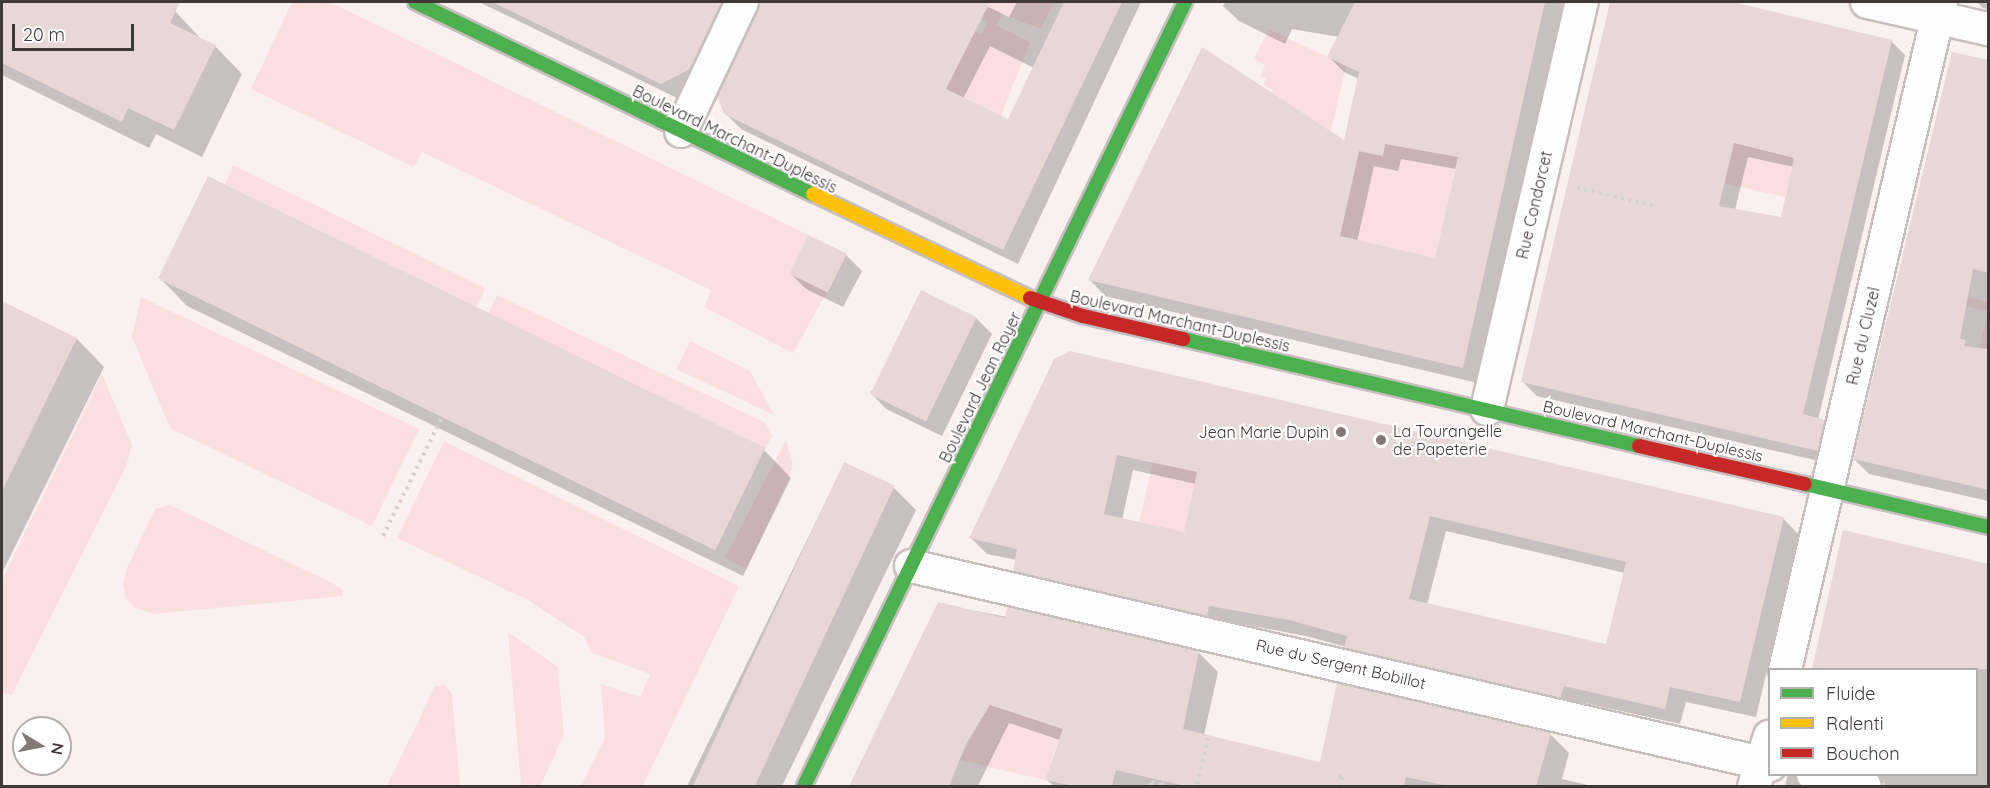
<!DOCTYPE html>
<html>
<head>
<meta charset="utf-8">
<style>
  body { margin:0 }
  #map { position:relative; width:1990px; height:788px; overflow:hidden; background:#faf0f0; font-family:Quicksand,sans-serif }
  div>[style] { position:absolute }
  .green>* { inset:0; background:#fbdfe0; transform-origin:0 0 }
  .shadow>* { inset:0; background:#0003 }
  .building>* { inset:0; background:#e8d7d7; transform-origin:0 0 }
  .path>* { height:4px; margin-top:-2px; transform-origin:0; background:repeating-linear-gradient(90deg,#d5d1d1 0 3px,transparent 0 7.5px) }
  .roads { filter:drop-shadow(2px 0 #c7bebe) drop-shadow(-2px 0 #c7bebe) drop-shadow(0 2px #c7bebe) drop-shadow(0 -2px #c7bebe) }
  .street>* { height:32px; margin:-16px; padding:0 16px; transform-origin:16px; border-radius:16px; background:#fefdfd }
  .fast>* { height:14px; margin:-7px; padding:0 7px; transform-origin:7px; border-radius:7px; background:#4caf50 }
  .slow>* { height:14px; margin:-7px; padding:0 7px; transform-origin:7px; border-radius:7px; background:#ffc107 }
  .jam>* { height:14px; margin:-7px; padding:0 7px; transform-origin:7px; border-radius:7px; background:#c62828 }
  .dots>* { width:16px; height:16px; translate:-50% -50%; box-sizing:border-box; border:3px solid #fff; border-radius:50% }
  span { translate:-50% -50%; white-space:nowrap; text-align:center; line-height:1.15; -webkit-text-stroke:4.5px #fff; paint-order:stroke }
  .street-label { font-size:16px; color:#403737 }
  .poi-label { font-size:16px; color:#403737 }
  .left { translate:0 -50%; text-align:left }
  .right { translate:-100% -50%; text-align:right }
  .frame { position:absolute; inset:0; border:3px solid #403737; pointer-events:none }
  .legend { position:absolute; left:1768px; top:668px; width:210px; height:108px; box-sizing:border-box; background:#fff; border:2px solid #b3afaf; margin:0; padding:8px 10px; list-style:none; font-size:18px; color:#403737 }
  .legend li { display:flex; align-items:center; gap:12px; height:30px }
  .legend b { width:30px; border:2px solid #b3afaf }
  .north { position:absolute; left:12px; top:716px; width:60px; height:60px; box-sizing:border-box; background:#fff; border:2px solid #b3afaf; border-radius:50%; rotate:100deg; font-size:16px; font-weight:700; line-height:24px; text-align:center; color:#403737 }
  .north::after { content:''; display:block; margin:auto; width:21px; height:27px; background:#817878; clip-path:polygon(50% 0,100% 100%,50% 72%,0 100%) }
  .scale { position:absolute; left:12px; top:24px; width:122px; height:27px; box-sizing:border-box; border:3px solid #403737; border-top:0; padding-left:8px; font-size:18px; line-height:21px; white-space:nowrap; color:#403737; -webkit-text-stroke:4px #fff; paint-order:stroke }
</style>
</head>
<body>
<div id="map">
  <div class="green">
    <div style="clip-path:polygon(292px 2px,330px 2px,808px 235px,789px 273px,827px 292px,793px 353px,704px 307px,711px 290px,422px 152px,414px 167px,251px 89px)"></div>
    <div style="clip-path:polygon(973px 2px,1054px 2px,1041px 29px,1003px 14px,996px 25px,1030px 42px,1001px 116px,946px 89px,954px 22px,982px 35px,988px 22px,967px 12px)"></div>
    <div style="clip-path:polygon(1269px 29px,1346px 66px,1331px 131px,1269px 100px,1273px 90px,1263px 85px,1266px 79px,1261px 77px,1265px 65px,1254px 59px)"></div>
    <div style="left:1720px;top:140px;width:77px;height:41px;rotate:13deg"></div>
    <div style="clip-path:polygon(1385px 144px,1459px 151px,1435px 258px,1340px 236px,1359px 152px,1383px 156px)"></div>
    <div style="clip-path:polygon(233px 165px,483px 287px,485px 290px,476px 308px,225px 184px)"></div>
    <div style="clip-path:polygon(497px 295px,766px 423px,772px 436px,765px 449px,488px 314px)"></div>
    <div style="clip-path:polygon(141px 297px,419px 429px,372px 526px,170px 428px,132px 337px)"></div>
    <div style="clip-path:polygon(1968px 298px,1988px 302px,1988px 410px,1973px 378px,1988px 311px,1966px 306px)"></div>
    <div style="clip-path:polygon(690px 341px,750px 371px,774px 415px,676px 369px)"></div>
    <div style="clip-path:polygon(102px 374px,132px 445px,126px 467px,12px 695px,2px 693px,2px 580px)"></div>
    <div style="clip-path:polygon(786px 440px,793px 464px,790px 474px,747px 569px,725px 558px)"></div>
    <div style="clip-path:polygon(444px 441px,739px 586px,643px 786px,581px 786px,605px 738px,601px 684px,640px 697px,650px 674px,592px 653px,584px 637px,528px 600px,397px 538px)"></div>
    <div style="clip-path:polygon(1153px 462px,1198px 471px,1181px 547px,1139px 522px)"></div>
    <div style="clip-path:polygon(170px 505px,332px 583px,343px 590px,343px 596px,153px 614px,134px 607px,126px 598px,123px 584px,127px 568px,155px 509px)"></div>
    <div style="clip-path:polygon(508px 632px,558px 667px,564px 735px,540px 786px,521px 786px)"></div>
    <div style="clip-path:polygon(445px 685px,452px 694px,460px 786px,387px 786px,435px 686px)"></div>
    <div style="clip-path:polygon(1003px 689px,1026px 717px,1062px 729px,1045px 780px,960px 760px,988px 704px,995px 707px)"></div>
  </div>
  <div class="shadow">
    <div style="clip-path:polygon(2px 2px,156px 2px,175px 11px,202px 40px,215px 46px,242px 74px,202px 157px,156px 134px,149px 148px,2px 75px)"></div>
    <div style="clip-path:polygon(479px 2px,753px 2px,705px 84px,677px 98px)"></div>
    <div style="clip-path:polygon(evenodd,761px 2px,978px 2px,1009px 17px,1017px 2px,1141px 2px,1018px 264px,741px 129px,725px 113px,761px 2px,990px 46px,1034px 68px,1008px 121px,963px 99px,990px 46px)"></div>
    <div style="clip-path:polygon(evenodd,1225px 2px,1565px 2px,1478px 383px,1105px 296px,1090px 280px,1345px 142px,1359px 79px,1344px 72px,1329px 57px,1339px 37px,1292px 29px,1285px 44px,1239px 21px,1223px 6px,1225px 2px,1401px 159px,1456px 169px,1436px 259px,1357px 242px,1374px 166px,1398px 171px,1401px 159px)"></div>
    <div style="clip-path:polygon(evenodd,1611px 2px,1726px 2px,1891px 41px,1905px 55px,1818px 420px,1838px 436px,1832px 464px,1537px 396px,1523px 382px,1611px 2px,1748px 157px,1794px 167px,1782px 219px,1735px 210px,1748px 157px)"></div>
    <div style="clip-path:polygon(1977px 2px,1988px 2px,1988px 9px,1983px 8px)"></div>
    <div style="clip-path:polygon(1988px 62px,1988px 501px,1869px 474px,1854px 459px)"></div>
    <div style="clip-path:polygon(846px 255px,862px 271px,843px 307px,806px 289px,790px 273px)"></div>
    <div style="clip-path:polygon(160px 278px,764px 450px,791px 478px,743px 576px,187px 306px)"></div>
    <div style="clip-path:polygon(2px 303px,77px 339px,104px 367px,2px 573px)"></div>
    <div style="clip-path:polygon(976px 318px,992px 334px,942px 436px,886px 409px,870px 392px)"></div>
    <div style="clip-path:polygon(evenodd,1055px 360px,1783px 518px,1799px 535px,1756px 717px,1686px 702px,1680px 724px,1580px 702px,1576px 713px,1362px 664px,1346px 647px,1306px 636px,1225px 621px,1223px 631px,1031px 587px,1015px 571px,1017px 560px,987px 554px,971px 538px,1055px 360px,1133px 470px,1196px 484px,1185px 534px,1122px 520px,1133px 470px,1055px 360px,1446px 531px,1625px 573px,1607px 646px,1427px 605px,1446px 531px)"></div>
    <div style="clip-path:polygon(844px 464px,894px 488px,916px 510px,782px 786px,687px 786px)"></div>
    <div style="clip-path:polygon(1845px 532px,1988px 565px,1988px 786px,1884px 786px,1884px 783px,1847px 774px,1976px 774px,1976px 670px,1813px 670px)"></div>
    <div style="clip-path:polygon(939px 604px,1199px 653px,1218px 672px,1204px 735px,1321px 764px,1550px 734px,1569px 753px,1562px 779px,1592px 786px,1054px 786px,1046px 779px,1060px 740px,1009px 723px,978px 786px,850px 786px)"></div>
    <div style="clip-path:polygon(1788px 774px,1820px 774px,1810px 786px,1785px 786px)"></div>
  </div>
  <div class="building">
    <div style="clip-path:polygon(2px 2px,180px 2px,170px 23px,216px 45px,174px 130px,128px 108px,122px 122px,2px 63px)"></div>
    <div style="clip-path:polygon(492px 2px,722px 2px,690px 69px,661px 84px)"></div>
    <div style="clip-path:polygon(760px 2px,990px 2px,946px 89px,1008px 119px,1064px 2px,1122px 2px,1003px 250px,724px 114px,717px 96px)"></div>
    <div style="clip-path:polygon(evenodd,1355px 2px,1545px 2px,1463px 368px,1088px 280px,1202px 47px,1344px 140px,1359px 72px,1327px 57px,1355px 2px,1385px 144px,1458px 157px,1435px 258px,1340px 236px,1359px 151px,1383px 156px,1385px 144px)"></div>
    <div style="clip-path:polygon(evenodd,1610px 2px,1733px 2px,1892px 40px,1803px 414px,1825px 420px,1818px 451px,1521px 382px,1610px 2px,1734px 143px,1794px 158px,1781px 217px,1719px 206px,1734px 143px)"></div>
    <div style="clip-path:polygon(1952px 52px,1989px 60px,1989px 273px,1973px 269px,1960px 339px,1966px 340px,1964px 346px,1989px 349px,1989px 490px,1853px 459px)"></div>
    <div style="left:208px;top:176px;width:620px;height:114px;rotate:26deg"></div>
    <div style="left:808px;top:235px;width:43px;height:43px;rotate:26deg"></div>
    <div style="left:921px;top:290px;width:62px;height:116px;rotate:26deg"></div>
    <div style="clip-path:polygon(2px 301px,77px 338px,2px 491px)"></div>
    <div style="clip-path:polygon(evenodd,1070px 351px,1784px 517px,1740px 702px,1670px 687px,1665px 709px,1564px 686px,1560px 698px,1344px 648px,1347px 636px,1289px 620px,1209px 606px,1207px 616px,1013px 571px,1017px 549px,969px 538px,1054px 359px,1070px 351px,1117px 455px,1197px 472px,1184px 532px,1104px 514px,1117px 455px,1070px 351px,1430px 516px,1626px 562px,1606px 644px,1409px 599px,1430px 516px)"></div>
    <div style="left:844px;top:462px;width:56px;height:361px;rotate:25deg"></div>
    <div style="clip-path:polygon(1843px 530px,1989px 564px,1989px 669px,1812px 669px)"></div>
    <div style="clip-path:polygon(938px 602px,1005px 618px,1007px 607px,1199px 651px,1183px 729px,1320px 762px,1337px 683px,1551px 733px,1536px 786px,1449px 786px,1406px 777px,1404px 786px,1185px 786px,1116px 770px,1112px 786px,1074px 786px,1045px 780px,1063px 729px,990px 705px,966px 744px,949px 786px,849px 786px)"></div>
  </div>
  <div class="path">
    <div style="left:1577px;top:188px;width:81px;rotate:12.8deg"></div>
    <div style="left:383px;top:536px;width:133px;rotate:-63.6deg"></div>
    <div style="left:1339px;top:776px;width:4px;rotate:14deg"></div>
    <div style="left:1343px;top:777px;width:9px;rotate:103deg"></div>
    <div style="left:1201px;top:785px;width:4px;rotate:-166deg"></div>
    <div style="left:1197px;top:784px;width:47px;rotate:-76.6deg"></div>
    <div style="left:1150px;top:786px;width:4px;rotate:-76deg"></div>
    <div style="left:1151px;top:782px;width:11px;rotate:15deg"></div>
    <div style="left:1162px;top:785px;width:4px;rotate:-63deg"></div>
  </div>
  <div class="roads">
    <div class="street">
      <div style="left:1867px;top:2px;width:124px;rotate:12.6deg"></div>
      <div style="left:681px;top:131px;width:143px;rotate:-64.7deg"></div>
      <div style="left:1487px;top:409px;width:418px;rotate:-76.9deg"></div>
      <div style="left:911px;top:566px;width:882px;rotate:13.04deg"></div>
      <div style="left:1785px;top:670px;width:686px;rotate:-76.86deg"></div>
      <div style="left:1813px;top:774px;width:53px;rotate:13deg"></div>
      <div style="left:1754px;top:786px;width:52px;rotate:-72.3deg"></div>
    </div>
    <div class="fast">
      <div style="left:415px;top:2px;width:442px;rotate:25.8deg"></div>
      <div style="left:1183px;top:339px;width:468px;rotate:13.2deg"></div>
      <div style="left:1805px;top:484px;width:188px;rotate:13.2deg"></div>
      <div style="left:804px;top:786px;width:872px;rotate:-64.08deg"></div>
    </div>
    <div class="slow">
      <div style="left:813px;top:194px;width:241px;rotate:25.6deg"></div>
    </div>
    <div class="jam">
      <div style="left:1030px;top:298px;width:56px;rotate:18.8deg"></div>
      <div style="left:1083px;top:316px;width:103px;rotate:13deg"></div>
      <div style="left:1639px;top:446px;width:170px;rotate:12.9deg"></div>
    </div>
  </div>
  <div class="dots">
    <div style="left:1341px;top:432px;background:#817878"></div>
    <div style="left:1381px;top:440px;background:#817878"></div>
  </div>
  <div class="street-label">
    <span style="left:735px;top:139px;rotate:26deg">Boulevard Marchant-Duplessis</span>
    <span style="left:1534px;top:205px;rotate:-77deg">Rue Condorcet</span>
    <span style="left:1180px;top:321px;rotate:13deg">Boulevard Marchant-Duplessis</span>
    <span style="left:1863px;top:336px;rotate:-77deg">Rue du Cluzel</span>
    <span style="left:980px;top:387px;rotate:-64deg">Boulevard Jean Royer</span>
    <span style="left:1653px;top:431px;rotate:13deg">Boulevard Marchant-Duplessis</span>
    <span style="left:1341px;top:664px;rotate:13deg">Rue du Sergent Bobillot</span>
  </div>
  <div class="poi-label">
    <span class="left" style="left:1393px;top:440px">La Tourangelle<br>de Papeterie</span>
    <span class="right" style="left:1329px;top:432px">Jean Marie Dupin</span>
  </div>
  <div class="frame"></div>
  <ul class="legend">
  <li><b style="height:8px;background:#4caf50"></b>Fluide</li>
  <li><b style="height:8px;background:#ffc107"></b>Ralenti</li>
  <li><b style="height:8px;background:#c62828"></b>Bouchon</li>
  </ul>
  <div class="north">N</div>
  <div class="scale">20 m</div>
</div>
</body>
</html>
